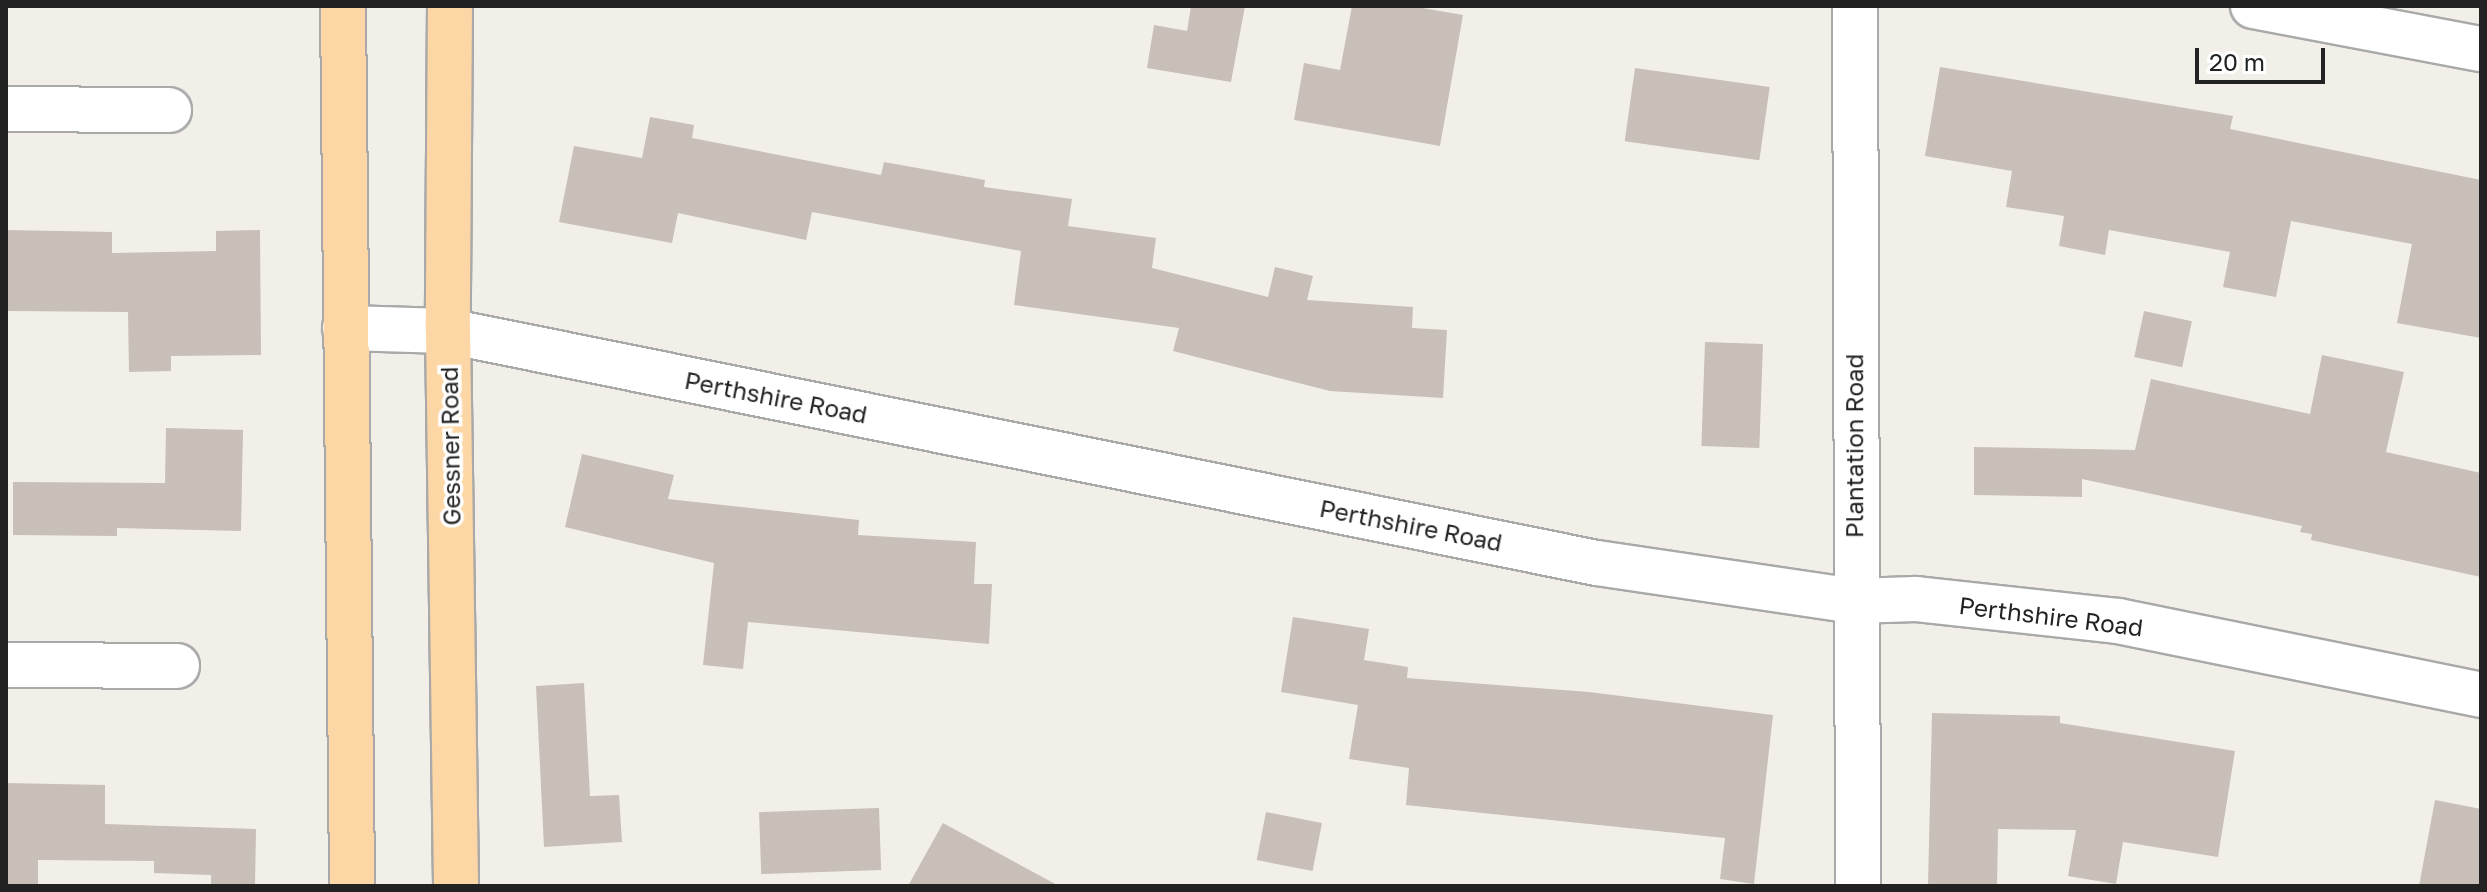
<!DOCTYPE html>
<html>
<head>
<meta charset="utf-8">
<style>
  body { margin:0 }
  #map { position:relative; width:2487px; height:892px; overflow:hidden; background:#f2efe9; font-family:"Golos Text",sans-serif }
  div>[style] { position:absolute }
  .building>* { inset:0; background:#c7bfb8; transform-origin:0 0 }
  .roads { filter:drop-shadow(2px 0 #a9a9a9) drop-shadow(-2px 0 #a9a9a9) drop-shadow(0 2px #a9a9a9) drop-shadow(0 -2px #a9a9a9) }
  .minor>* { height:44px; margin:-22px; padding:0 22px; transform-origin:22px; border-radius:22px; background:#fff }
  .major>* { height:44px; margin:-22px; padding:0 22px; transform-origin:22px; border-radius:22px; background:#fcd6a4 }
  span { translate:-50% -50%; white-space:nowrap; text-align:center; line-height:1.15; -webkit-text-stroke:7px #fff; paint-order:stroke }
  .street-label { font-size:24px; color:#222 }
  .frame { position:absolute; inset:0; border:8px solid #222; pointer-events:none }
  .scale { position:absolute; left:2195px; top:48px; width:130px; height:36px; box-sizing:border-box; border:4px solid #222; border-top:0; padding-left:10px; font-size:24px; line-height:28px; white-space:nowrap; color:#222; -webkit-text-stroke:6px #fff; paint-order:stroke }
</style>
</head>
<body>
<div id="map">
  <div class="building">
    <div style="clip-path:polygon(1191px 6px,1245px 6px,1231px 82px,1147px 68px,1154px 25px,1187px 31px)"></div>
    <div style="clip-path:polygon(1352px 6px,1411px 6px,1463px 15px,1440px 146px,1294px 120px,1304px 63px,1340px 70px)"></div>
    <div style="clip-path:polygon(1940px 67px,2233px 116px,2230px 129px,2481px 180px,2481px 338px,2397px 323px,2412px 244px,2291px 221px,2276px 297px,2223px 287px,2230px 252px,2109px 230px,2105px 255px,2059px 246px,2064px 216px,2006px 207px,2012px 171px,1925px 156px)"></div>
    <div style="left:1635px;top:68px;width:136px;height:74px;rotate:8deg"></div>
    <div style="clip-path:polygon(650px 117px,694px 125px,692px 138px,881px 175px,884px 162px,985px 180px,984px 187px,1072px 199px,1068px 226px,1156px 238px,1152px 268px,1268px 297px,1275px 267px,1313px 276px,1307px 300px,1413px 307px,1412px 328px,1447px 330px,1443px 398px,1330px 391px,1173px 351px,1179px 328px,1014px 305px,1021px 251px,812px 212px,806px 240px,678px 213px,672px 243px,559px 222px,574px 146px,642px 158px)"></div>
    <div style="clip-path:polygon(6px 230px,112px 232px,112px 253px,216px 251px,216px 231px,260px 230px,261px 355px,171px 356px,171px 371px,129px 372px,128px 312px,6px 311px)"></div>
    <div style="left:2144px;top:311px;width:49px;height:47px;rotate:12deg"></div>
    <div style="left:1705px;top:342px;width:58px;height:104px;rotate:2deg"></div>
    <div style="clip-path:polygon(2322px 355px,2404px 372px,2386px 452px,2481px 473px,2481px 577px,2311px 540px,2312px 534px,2300px 532px,2302px 526px,2082px 479px,2082px 497px,1974px 495px,1974px 447px,2135px 450px,2151px 379px,2310px 414px)"></div>
    <div style="clip-path:polygon(166px 428px,243px 430px,241px 531px,117px 528px,117px 536px,13px 535px,13px 482px,165px 483px)"></div>
    <div style="clip-path:polygon(582px 454px,674px 475px,668px 499px,859px 520px,858px 535px,976px 542px,974px 584px,992px 584px,989px 644px,748px 622px,743px 669px,703px 665px,714px 563px,565px 527px)"></div>
    <div style="clip-path:polygon(1293px 617px,1369px 629px,1364px 660px,1408px 667px,1407px 678px,1589px 692px,1773px 715px,1754px 884px,1720px 879px,1725px 838px,1406px 805px,1409px 768px,1349px 759px,1358px 705px,1281px 692px)"></div>
    <div style="clip-path:polygon(584px 683px,590px 796px,619px 795px,622px 842px,544px 847px,536px 686px)"></div>
    <div style="clip-path:polygon(1932px 713px,2060px 716px,2060px 723px,2235px 751px,2218px 857px,2123px 842px,2116px 884px,2068px 876px,2076px 830px,1998px 829px,1997px 886px,1928px 886px)"></div>
    <div style="clip-path:polygon(6px 783px,105px 785px,105px 824px,256px 829px,255px 886px,211px 886px,211px 875px,154px 873px,154px 861px,38px 860px,38px 886px,6px 886px)"></div>
    <div style="clip-path:polygon(2435px 800px,2481px 809px,2481px 886px,2419px 886px)"></div>
    <div style="left:879px;top:808px;width:62px;height:120px;rotate:88deg"></div>
    <div style="left:1266px;top:812px;width:57px;height:49px;rotate:11deg"></div>
    <div style="clip-path:polygon(943px 823px,1059px 886px,908px 886px)"></div>
  </div>
  <div class="roads">
    <div class="minor">
      <div style="left:1855px;top:6px;width:880px;rotate:89.8deg"></div>
      <div style="left:2253px;top:6px;width:232px;rotate:10.7deg"></div>
      <div style="left:6px;top:109px;width:163px;rotate:0.4deg"></div>
      <div style="left:345px;top:328px;width:103px;rotate:1.7deg"></div>
      <div style="left:448px;top:331px;width:1172px;rotate:11.42deg"></div>
      <div style="left:1597px;top:563px;width:260px;rotate:8.4deg"></div>
      <div style="left:1854px;top:601px;width:62px;rotate:-1.8deg"></div>
      <div style="left:1916px;top:599px;width:203px;rotate:6.2deg"></div>
      <div style="left:2118px;top:621px;width:370px;rotate:11.5deg"></div>
      <div style="left:6px;top:665px;width:171px;rotate:0.3deg"></div>
    </div>
    <div class="major">
      <div style="left:343px;top:6px;width:880px;rotate:89.41deg"></div>
      <div style="left:450px;top:6px;width:325px;rotate:90.4deg"></div>
      <div style="left:448px;top:331px;width:555px;rotate:89.17deg"></div>
    </div>
  </div>
  <div class="street-label">
    <span style="left:776px;top:397px;rotate:11deg">Perthshire Road</span>
    <span style="left:450px;top:446px;rotate:-91deg">Gessner Road</span>
    <span style="left:1854px;top:446px;rotate:-90deg">Plantation Road</span>
    <span style="left:1411px;top:525px;rotate:11deg">Perthshire Road</span>
    <span style="left:2051px;top:616px;rotate:7deg">Perthshire Road</span>
  </div>
  <div class="frame"></div>
  <div class="scale">20 m</div>
</div>
</body>
</html>
